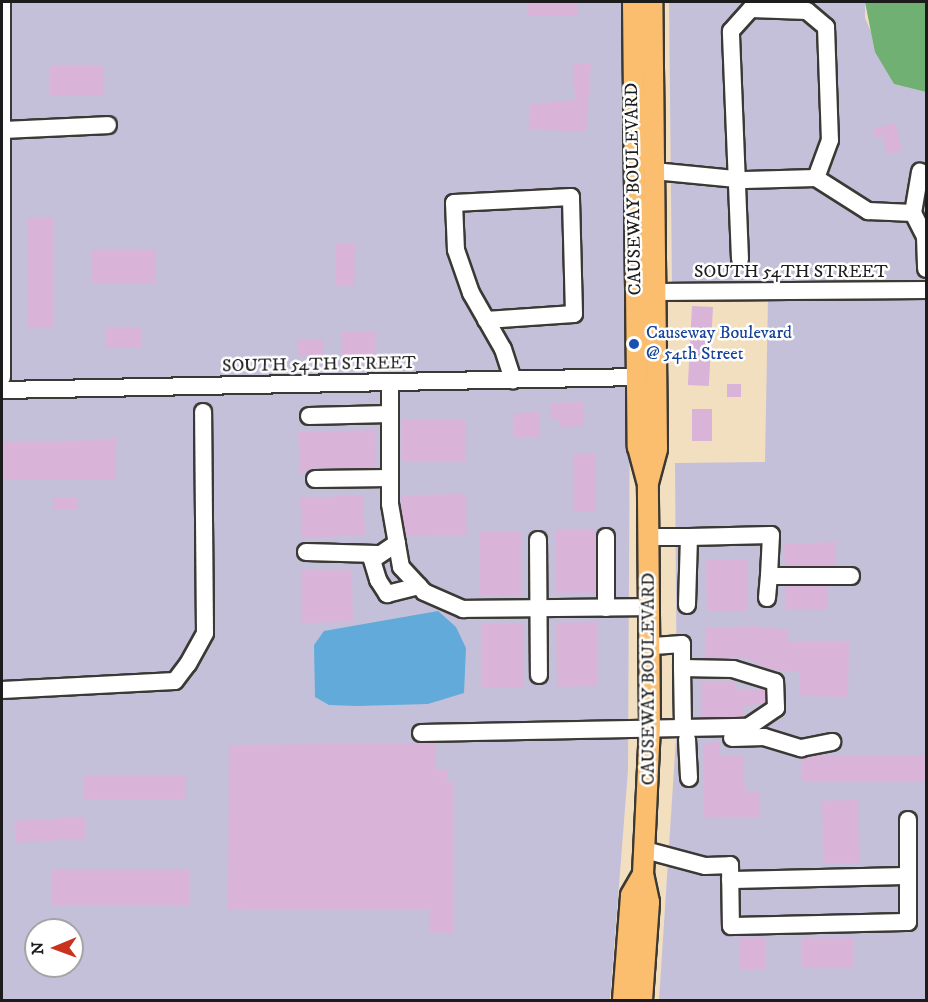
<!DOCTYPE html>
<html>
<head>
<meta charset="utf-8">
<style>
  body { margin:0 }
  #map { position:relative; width:928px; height:1002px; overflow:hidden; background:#f1dfc0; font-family:"IM FELL DW Pica",serif }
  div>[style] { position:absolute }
  .industrial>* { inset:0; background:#c5c0da; transform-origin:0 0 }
  .forest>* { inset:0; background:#70b072 }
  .water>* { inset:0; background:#61aad9 }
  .building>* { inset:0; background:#d9b3d8; transform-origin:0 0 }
  .roads { filter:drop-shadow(2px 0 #3c3935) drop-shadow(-2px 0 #3c3935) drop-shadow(0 2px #3c3935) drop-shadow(0 -2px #3c3935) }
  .minor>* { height:16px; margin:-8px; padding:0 8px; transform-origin:8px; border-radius:8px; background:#fff }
  .major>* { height:20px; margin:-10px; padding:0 10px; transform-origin:10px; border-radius:10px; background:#fabe6e }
  .dots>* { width:16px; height:16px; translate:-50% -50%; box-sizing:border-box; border:3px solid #fff; border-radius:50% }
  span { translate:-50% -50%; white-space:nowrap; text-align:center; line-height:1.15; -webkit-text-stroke:5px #fff; paint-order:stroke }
  .street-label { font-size:18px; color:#1c1c1c }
  .transit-label { font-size:18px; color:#164399 }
  .left { translate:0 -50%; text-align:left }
  .frame { position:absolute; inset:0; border:3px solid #1c1c1c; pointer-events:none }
  .north { position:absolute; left:24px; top:918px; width:60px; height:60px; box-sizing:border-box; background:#fff; border:2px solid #a4a4a4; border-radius:50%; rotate:269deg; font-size:16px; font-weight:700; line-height:24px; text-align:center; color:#1c1c1c }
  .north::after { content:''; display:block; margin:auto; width:21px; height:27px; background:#c8321e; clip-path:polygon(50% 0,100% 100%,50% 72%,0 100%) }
</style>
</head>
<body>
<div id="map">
  <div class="industrial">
    <div style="left:7px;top:2px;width:628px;height:383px"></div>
    <div style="clip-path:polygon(669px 2px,865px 2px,865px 18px,894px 84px,926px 92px,926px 285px,672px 286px)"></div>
    <div style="clip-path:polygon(926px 296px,926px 1000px,659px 1000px,677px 723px,675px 463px,765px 462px,768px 297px)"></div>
    <div style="clip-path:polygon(evenodd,630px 383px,628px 770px,610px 1000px,2px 1000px,2px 395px,630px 383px,36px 930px,72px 930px,72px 966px,36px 966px,36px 930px)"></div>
  </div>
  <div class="forest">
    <div style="clip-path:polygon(865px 2px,926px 2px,926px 92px,894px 84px,875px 52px)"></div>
  </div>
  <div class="water">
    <div style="clip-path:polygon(438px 611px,456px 627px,466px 648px,464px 693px,428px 704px,357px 706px,329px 705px,315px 697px,314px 645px,324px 631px)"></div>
  </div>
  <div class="building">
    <div style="left:527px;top:2px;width:51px;height:14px"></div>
    <div style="clip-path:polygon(573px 63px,591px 63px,586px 132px,529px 129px,530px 104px,575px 100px)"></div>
    <div style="left:104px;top:66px;width:30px;height:54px;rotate:90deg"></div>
    <div style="clip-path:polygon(895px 123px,902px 151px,887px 155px,883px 136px,875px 138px,873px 129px)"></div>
    <div style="left:27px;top:218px;width:26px;height:110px"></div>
    <div style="left:355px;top:244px;width:42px;height:19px;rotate:91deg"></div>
    <div style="left:91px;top:249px;width:64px;height:34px"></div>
    <div style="left:692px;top:306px;width:21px;height:79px;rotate:3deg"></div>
    <div style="left:141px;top:328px;width:19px;height:36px;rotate:90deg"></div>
    <div style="left:341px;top:332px;width:34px;height:23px"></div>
    <div style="left:324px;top:339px;width:16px;height:27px;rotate:90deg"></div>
    <div style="left:727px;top:384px;width:14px;height:13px"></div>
    <div style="clip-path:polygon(584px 402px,584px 426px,559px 427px,559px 419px,551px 419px,550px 403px)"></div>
    <div style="left:692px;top:409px;width:20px;height:32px"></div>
    <div style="left:539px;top:412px;width:25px;height:26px;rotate:88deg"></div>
    <div style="left:402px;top:420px;width:64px;height:42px"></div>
    <div style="clip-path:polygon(375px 430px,376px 468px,315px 468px,300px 474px,298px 432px)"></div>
    <div style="clip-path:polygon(115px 435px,115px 480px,2px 480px,2px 442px,109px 440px)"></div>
    <div style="left:573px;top:454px;width:23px;height:58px"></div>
    <div style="left:466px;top:494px;width:41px;height:64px;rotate:89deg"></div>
    <div style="left:363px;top:495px;width:40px;height:63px;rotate:87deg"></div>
    <div style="left:78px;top:498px;width:11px;height:25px;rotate:90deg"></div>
    <div style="left:555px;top:529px;width:41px;height:64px"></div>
    <div style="left:480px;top:531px;width:41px;height:64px"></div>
    <div style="left:835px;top:542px;width:24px;height:51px;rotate:88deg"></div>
    <div style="left:747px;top:559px;width:52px;height:41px;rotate:89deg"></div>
    <div style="left:352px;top:569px;width:53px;height:51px;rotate:89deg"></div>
    <div style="left:785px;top:586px;width:42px;height:24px"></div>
    <div style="left:597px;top:622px;width:64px;height:41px;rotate:89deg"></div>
    <div style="left:481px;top:624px;width:42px;height:64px"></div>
    <div style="clip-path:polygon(755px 626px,789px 630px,788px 641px,849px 642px,848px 697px,799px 696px,800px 672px,772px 670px,746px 658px,705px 658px,705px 628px)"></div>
    <div style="clip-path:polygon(701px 681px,735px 681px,735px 689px,765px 690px,765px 703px,744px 706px,744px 717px,701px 717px)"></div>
    <div style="clip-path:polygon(720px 742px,720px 756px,743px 756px,745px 792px,760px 792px,760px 817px,704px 818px,703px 743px)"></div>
    <div style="clip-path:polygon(436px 743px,436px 770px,447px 770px,447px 782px,453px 782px,453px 933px,429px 932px,430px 909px,228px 910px,229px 745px)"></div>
    <div style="left:927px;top:755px;width:26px;height:125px;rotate:90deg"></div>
    <div style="left:186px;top:776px;width:23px;height:102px;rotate:90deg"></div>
    <div style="left:858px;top:800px;width:63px;height:36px;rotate:89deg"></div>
    <div style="left:85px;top:817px;width:22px;height:71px;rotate:87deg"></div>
    <div style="left:52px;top:870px;width:138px;height:35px"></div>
    <div style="left:802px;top:937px;width:52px;height:31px"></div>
    <div style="left:739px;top:938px;width:26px;height:31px"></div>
  </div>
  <div class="roads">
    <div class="minor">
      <div style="left:3px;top:130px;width:105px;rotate:-2.7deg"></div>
      <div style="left:654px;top:171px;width:91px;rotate:5.6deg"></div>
      <div style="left:745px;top:180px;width:71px;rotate:-1.6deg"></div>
      <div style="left:816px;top:178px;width:62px;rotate:32.4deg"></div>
      <div style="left:868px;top:211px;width:45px;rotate:2.5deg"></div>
      <div style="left:913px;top:213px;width:27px;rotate:63deg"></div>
      <div style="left:925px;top:237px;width:32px;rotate:88deg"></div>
      <div style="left:913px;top:213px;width:42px;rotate:-80.3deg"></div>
      <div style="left:740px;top:259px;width:228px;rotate:-92.3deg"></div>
      <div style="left:731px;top:31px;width:30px;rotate:-48deg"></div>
      <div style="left:751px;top:9px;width:56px;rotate:2deg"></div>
      <div style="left:807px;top:11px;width:25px;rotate:40deg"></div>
      <div style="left:826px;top:27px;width:113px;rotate:88deg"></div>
      <div style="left:830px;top:140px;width:40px;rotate:110.2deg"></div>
      <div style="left:655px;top:292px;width:271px;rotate:-0.4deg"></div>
      <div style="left:486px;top:320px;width:88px;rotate:-3.9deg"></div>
      <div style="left:574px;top:314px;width:117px;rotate:-91.5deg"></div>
      <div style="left:571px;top:197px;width:117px;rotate:177.1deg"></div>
      <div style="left:454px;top:203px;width:47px;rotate:87.6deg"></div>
      <div style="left:456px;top:250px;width:46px;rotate:70.8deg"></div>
      <div style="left:471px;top:293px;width:64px;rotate:60.3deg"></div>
      <div style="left:503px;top:349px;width:33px;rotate:72deg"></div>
      <div style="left:2px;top:377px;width:375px;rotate:-90deg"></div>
      <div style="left:390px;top:383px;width:121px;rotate:90deg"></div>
      <div style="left:390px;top:504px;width:64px;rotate:80.1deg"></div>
      <div style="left:401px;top:567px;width:34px;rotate:47deg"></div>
      <div style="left:424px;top:592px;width:43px;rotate:23.6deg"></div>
      <div style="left:463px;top:609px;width:187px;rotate:-0.6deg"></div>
      <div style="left:2px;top:390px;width:634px;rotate:-1.17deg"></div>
      <div style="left:309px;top:416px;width:81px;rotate:-1.4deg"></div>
      <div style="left:315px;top:479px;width:75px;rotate:-0.8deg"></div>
      <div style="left:606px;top:537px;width:71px;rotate:90deg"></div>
      <div style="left:649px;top:537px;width:40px"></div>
      <div style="left:689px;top:537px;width:68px;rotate:91.7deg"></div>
      <div style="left:689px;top:537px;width:82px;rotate:-1.4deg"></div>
      <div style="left:771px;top:535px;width:41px;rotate:92.8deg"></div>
      <div style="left:769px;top:576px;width:82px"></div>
      <div style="left:538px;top:540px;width:135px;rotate:89.6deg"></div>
      <div style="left:397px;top:543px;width:30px;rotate:146deg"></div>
      <div style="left:372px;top:560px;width:21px;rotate:73deg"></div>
      <div style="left:378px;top:580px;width:17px;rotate:57deg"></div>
      <div style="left:387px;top:594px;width:33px;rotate:-14deg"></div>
      <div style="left:306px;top:552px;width:71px;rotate:1.6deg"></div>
      <div style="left:767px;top:598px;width:22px;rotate:-85deg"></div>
      <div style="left:682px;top:668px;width:60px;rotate:89deg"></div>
      <div style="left:2px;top:690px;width:173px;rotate:-3deg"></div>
      <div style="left:175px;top:681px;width:21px;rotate:-53deg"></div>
      <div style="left:188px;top:664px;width:35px;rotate:-61deg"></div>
      <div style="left:205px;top:633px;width:221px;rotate:-90.5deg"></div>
      <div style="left:421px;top:733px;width:327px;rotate:-1.1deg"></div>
      <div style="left:748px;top:727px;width:34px;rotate:-34deg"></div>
      <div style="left:776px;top:708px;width:26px;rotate:-92deg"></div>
      <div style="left:775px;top:682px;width:44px;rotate:-162.8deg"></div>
      <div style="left:733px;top:669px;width:51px;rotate:-178.9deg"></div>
      <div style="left:682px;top:668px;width:24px;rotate:-90deg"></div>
      <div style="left:682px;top:644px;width:32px;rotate:176deg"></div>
      <div style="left:732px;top:738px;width:32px;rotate:-2deg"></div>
      <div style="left:764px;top:737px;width:39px;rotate:17deg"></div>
      <div style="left:801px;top:748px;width:32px;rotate:-11deg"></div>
      <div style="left:687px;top:739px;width:39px;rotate:87deg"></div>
      <div style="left:645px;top:850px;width:62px;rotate:14.9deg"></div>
      <div style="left:705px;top:866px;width:25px;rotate:-2deg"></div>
      <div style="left:730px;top:865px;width:61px;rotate:89.1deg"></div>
      <div style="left:731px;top:926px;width:177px;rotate:-1.3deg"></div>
      <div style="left:908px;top:922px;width:102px;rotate:-90deg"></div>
      <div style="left:730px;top:880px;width:178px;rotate:-1.3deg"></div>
    </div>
    <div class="major">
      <div style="left:633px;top:2px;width:445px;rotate:89.4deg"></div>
      <div style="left:638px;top:447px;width:35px;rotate:75deg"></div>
      <div style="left:623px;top:1000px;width:105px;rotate:-85.6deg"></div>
      <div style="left:631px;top:895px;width:24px;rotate:-60deg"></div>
      <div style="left:642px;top:1000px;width:98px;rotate:-85.9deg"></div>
      <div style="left:649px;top:902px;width:29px;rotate:-102deg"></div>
      <div style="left:643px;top:874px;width:146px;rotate:-87.3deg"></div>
      <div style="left:650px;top:728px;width:245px;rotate:-90.5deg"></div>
      <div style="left:648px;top:483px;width:35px;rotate:-75deg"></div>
      <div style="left:657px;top:449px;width:447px;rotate:-90.6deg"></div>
    </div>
  </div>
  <div class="dots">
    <div style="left:634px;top:344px;background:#1a4fb4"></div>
  </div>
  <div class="street-label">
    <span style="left:634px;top:189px;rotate:-91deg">CAUSEWAY BOULEVARD</span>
    <span style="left:791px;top:272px">SOUTH 54TH STREET</span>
    <span style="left:319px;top:365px;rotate:-1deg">SOUTH 54TH STREET</span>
    <span style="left:649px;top:679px;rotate:-90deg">CAUSEWAY BOULEVARD</span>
  </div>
  <div class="transit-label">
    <span class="left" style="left:646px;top:344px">Causeway Boulevard<br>@ 54th Street</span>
  </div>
  <div class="frame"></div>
  <div class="north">N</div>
</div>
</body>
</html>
